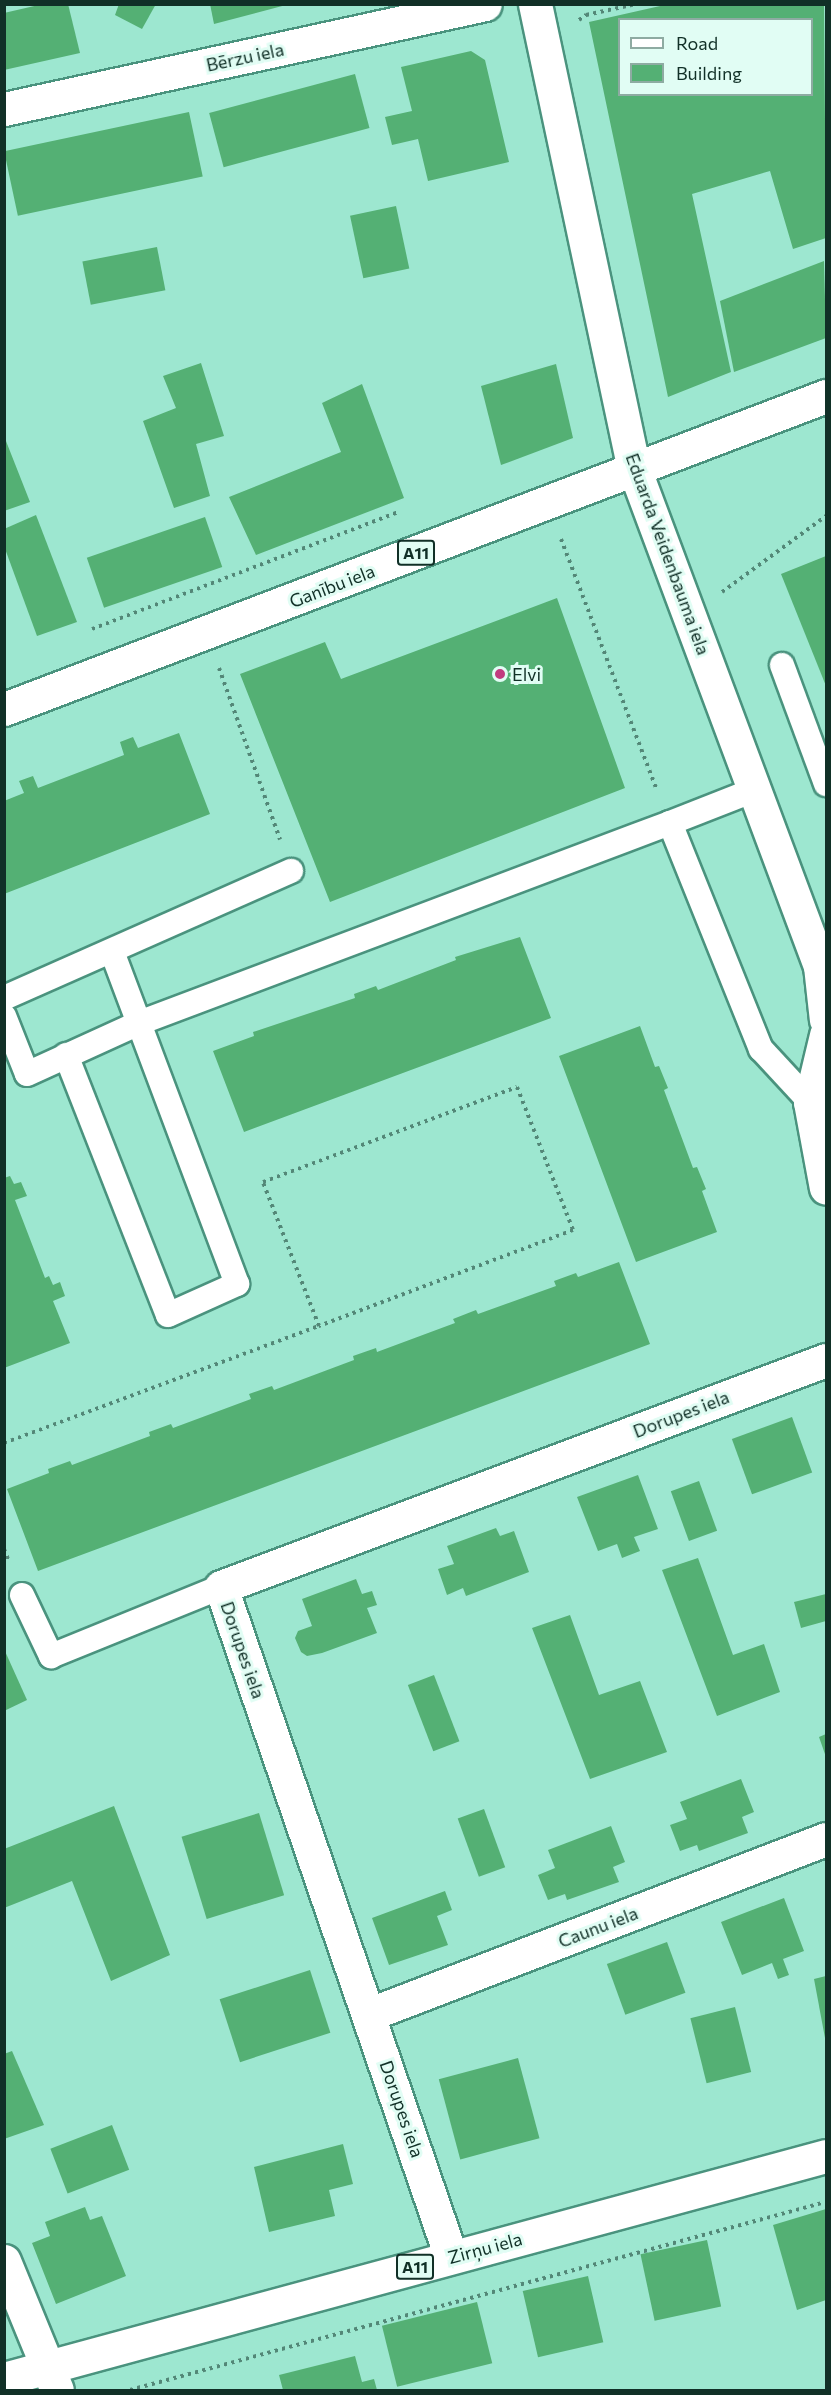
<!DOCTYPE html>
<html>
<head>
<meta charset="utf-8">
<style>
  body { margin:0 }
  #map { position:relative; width:831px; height:2395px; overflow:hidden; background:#9de7d0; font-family:Commissioner,sans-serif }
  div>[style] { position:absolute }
  .building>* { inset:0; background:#54b074; transform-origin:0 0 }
  .path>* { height:4px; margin-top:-2px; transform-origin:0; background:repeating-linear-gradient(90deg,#538777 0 3px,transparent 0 7.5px) }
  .roads { filter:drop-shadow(2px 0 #4a937e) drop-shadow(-2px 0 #4a937e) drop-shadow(0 2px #4a937e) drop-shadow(0 -2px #4a937e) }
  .lane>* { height:24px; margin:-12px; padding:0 12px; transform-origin:12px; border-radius:12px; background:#fff }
  .street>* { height:33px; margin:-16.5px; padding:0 16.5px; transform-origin:16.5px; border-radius:16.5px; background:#fff }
  .highway>* { height:33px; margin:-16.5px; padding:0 16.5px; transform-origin:16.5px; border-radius:16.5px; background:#fff }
  .dots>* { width:16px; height:16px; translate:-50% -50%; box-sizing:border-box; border:3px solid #e1fdf4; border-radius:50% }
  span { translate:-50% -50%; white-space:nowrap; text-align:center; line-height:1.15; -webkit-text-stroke:6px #e1fdf4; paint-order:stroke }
  .shield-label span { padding:2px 4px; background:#e1fdf4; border:2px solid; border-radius:4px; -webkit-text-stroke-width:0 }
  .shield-label { font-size:16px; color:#113027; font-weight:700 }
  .street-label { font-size:18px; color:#113027 }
  .poi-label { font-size:18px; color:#113027 }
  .left { translate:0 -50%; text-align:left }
  .frame { position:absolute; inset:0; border:6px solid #113027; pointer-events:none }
  .legend { position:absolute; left:618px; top:18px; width:195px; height:78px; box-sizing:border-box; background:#e1fdf4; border:2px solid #8eaba2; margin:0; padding:8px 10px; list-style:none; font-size:18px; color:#113027 }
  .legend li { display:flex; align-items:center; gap:12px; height:30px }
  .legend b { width:30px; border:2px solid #8eaba2 }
</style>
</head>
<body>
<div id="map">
  <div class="building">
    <div style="clip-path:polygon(43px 4px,68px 4px,80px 53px,4px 70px,4px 13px)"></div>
    <div style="clip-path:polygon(119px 4px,156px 4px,142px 29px,115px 15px)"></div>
    <div style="clip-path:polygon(210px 4px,286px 4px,286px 5px,214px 24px)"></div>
    <div style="clip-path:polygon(evenodd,669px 4px,824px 4px,826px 238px,793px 249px,770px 171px,692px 194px,731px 372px,668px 397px,589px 22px,669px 4px,620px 20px,812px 20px,812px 94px,620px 94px,620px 20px)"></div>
    <div style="clip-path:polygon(471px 51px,485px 60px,509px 162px,428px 181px,418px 139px,392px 145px,385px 117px,412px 111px,401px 67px)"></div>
    <div style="left:355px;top:74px;width:56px;height:151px;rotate:75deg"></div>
    <div style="left:189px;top:112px;width:66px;height:189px;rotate:78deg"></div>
    <div style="left:396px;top:206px;width:64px;height:47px;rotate:78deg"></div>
    <div style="left:157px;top:247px;width:44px;height:76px;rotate:79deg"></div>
    <div style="clip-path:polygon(824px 261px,826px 338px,734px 372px,720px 301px)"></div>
    <div style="clip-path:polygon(201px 363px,224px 436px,196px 444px,210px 496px,174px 508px,143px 421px,176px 408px,163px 376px)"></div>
    <div style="clip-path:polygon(556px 364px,573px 438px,501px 465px,481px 386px)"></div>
    <div style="clip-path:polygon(362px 384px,404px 498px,256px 555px,229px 497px,341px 452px,322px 403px)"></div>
    <div style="clip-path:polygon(4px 436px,30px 502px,4px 511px)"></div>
    <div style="clip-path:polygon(36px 515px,77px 622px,37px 636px,4px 546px,4px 529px)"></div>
    <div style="left:205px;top:517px;width:53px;height:125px;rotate:71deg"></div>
    <div style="clip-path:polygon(826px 556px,826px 686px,781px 574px)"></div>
    <div style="clip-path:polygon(557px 598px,625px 788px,330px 902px,240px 674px,325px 642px,341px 679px)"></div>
    <div style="clip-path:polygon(179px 733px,210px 814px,4px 894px,4px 801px,24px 793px,19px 781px,33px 776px,38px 788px,124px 755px,120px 742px,133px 737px,138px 748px)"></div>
    <div style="clip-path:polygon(520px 937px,551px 1018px,244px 1132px,213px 1051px,254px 1036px,253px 1032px,355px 998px,354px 994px,376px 986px,378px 990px,456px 960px,455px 957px)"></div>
    <div style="clip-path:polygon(640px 1026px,655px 1067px,659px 1066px,668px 1088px,664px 1090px,693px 1168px,697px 1167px,706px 1189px,702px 1191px,717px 1232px,636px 1262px,559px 1056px)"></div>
    <div style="clip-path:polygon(10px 1176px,14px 1184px,21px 1182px,27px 1196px,15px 1200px,45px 1278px,49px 1276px,53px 1285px,60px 1282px,65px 1296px,53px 1301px,70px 1343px,4px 1368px,4px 1178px)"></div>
    <div style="clip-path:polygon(619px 1262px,650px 1344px,38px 1571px,7px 1489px,49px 1473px,48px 1469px,70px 1461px,72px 1465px,150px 1436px,149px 1432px,171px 1424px,173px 1428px,251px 1399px,249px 1394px,272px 1386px,274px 1390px,354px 1360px,353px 1356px,376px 1348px,377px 1352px,455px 1323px,453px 1319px,476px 1310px,478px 1314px,556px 1286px,554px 1281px,576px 1273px,578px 1277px)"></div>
    <div style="left:792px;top:1417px;width:59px;height:64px;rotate:70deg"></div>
    <div style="clip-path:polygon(638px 1475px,658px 1529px,634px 1537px,640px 1551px,622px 1558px,617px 1544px,598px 1551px,577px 1497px)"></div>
    <div style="left:699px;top:1481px;width:53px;height:30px;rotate:70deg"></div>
    <div style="clip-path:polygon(496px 1528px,500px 1536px,514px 1531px,529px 1572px,466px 1596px,463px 1588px,447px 1595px,438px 1569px,454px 1564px,447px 1546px)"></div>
    <div style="clip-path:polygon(698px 1558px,733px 1655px,764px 1644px,780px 1692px,717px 1716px,662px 1570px)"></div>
    <div style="clip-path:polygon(356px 1579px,362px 1594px,372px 1591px,377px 1605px,367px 1608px,377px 1633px,322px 1653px,307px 1656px,301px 1652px,295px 1638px,298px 1631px,312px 1626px,302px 1599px)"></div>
    <div style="clip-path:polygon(826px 1594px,826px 1621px,801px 1628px,794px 1602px)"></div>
    <div style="clip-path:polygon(570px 1615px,599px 1695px,640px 1681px,667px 1752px,590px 1779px,532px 1628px)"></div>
    <div style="clip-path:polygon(4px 1649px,27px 1700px,4px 1711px)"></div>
    <div style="left:434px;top:1675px;width:71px;height:28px;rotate:69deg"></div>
    <div style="clip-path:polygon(826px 1734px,826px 1757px,819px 1737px)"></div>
    <div style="clip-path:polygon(741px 1779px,754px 1812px,742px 1817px,748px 1833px,699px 1851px,697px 1845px,680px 1851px,670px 1825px,687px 1819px,680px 1802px)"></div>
    <div style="clip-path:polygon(114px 1806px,170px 1955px,111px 1981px,72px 1881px,4px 1908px,4px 1849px)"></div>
    <div style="left:484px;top:1809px;width:62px;height:28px;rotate:70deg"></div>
    <div style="left:259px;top:1813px;width:86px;height:81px;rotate:73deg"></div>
    <div style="clip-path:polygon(611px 1826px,625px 1862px,613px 1867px,619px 1882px,567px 1900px,565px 1894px,548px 1900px,538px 1875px,555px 1868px,548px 1850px)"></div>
    <div style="clip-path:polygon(445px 1891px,452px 1910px,437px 1916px,448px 1945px,389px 1965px,372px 1918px)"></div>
    <div style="clip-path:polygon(784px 1898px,804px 1951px,783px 1959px,789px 1975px,778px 1979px,772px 1963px,742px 1975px,721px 1922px)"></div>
    <div style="left:667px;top:1942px;width:54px;height:64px;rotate:70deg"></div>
    <div style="left:310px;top:1970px;width:66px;height:95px;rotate:72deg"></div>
    <div style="clip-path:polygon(826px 1976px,826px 2038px,825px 2038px,814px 1979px)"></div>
    <div style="left:735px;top:2007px;width:67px;height:46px;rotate:76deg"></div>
    <div style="clip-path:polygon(12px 2051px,44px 2125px,4px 2139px,4px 2054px)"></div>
    <div style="left:518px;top:2058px;width:83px;height:82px;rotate:75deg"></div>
    <div style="left:112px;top:2125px;width:48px;height:66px;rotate:69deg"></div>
    <div style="clip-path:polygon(343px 2144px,353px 2184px,329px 2190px,335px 2216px,269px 2232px,254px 2167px)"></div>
    <div style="clip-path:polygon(85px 2207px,90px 2220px,102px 2216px,126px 2276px,56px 2304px,32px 2243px,50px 2236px,45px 2222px)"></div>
    <div style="clip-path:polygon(826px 2209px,826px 2300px,797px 2310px,773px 2225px)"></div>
    <div style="left:707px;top:2240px;width:68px;height:68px;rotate:78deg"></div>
    <div style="left:588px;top:2276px;width:68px;height:67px;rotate:77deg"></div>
    <div style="left:477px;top:2302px;width:63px;height:98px;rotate:76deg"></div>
    <div style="clip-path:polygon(355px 2356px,362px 2382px,374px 2379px,377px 2390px,283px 2390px,279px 2375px)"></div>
  </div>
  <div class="path">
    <div style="left:579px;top:20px;width:9px;rotate:-36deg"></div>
    <div style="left:586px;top:15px;width:51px;rotate:-12.4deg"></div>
    <div style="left:561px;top:539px;width:269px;rotate:69.1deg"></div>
    <div style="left:722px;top:592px;width:129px;rotate:-36.2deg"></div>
    <div style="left:92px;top:629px;width:329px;rotate:-20.9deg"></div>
    <div style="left:219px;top:668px;width:182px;rotate:70.4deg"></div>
    <div style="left:517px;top:1087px;width:154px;rotate:68.6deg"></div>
    <div style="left:573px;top:1230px;width:272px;rotate:159.3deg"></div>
    <div style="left:319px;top:1326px;width:155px;rotate:-111.3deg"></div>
    <div style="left:263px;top:1182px;width:271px;rotate:-20.5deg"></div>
    <div style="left:4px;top:1443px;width:336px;rotate:-20.4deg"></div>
    <div style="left:4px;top:1549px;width:14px;rotate:69deg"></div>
    <div style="left:130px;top:2390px;width:721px;rotate:-15.12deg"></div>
  </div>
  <div class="roads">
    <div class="lane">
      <div style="left:782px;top:665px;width:127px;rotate:69.7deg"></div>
      <div style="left:670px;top:823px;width:90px;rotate:-21.4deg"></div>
      <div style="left:4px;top:998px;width:314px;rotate:-23.9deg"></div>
      <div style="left:4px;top:1016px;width:62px;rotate:68.4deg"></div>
      <div style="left:27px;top:1074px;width:123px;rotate:-24.5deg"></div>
      <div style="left:139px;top:1023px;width:567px;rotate:-20.64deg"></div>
      <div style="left:670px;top:823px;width:244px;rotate:68.1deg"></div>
      <div style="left:761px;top:1049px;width:72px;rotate:47.2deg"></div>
      <div style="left:66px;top:1055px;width:279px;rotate:68.6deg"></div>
      <div style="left:168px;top:1315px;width:76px;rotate:-24.2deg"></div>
      <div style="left:237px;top:1284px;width:355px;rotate:-110.6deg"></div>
      <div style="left:22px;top:1595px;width:68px;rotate:64.6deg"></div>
      <div style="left:51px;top:1656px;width:183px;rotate:-22.1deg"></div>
    </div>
    <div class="street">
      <div style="left:535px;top:4px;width:474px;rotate:78deg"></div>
      <div style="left:634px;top:468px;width:532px;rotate:69.52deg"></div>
      <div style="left:820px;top:966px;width:54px;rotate:83.7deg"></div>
      <div style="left:4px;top:109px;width:492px;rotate:-12.3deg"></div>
      <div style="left:826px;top:1035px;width:69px;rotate:103.4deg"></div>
      <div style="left:810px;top:1102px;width:87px;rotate:79.5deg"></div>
      <div style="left:370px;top:2014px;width:488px;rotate:-21deg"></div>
      <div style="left:451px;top:2257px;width:708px;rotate:-108.95deg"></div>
      <div style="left:221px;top:1587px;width:646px;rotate:-20.57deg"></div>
      <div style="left:4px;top:2261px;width:139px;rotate:67.7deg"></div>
    </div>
    <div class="highway">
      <div style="left:4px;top:709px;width:880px;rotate:-20.85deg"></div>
      <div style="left:4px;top:2379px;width:852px;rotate:-15.18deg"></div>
    </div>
  </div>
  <div class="dots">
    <div style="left:500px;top:674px;background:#c13c7f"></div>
  </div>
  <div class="shield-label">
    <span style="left:416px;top:553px">A11</span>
    <span style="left:415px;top:2267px">A11</span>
  </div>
  <div class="street-label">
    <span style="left:245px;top:57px;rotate:-12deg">Bērzu iela</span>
    <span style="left:668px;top:554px;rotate:70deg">Eduarda Veidenbauma iela</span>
    <span style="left:332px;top:586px;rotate:-21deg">Ganību iela</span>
    <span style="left:681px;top:1414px;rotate:-21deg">Dorupes iela</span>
    <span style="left:243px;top:1650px;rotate:71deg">Dorupes iela</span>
    <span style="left:598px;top:1927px;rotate:-21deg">Caunu iela</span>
    <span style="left:402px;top:2109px;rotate:71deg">Dorupes iela</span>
    <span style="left:485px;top:2248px;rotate:-15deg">Zirņu iela</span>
  </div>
  <div class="poi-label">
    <span class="left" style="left:512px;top:674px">Elvi</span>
  </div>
  <div class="frame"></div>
  <ul class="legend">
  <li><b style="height:8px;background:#fff"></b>Road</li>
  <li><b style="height:16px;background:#54b074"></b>Building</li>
  </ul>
</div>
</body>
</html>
